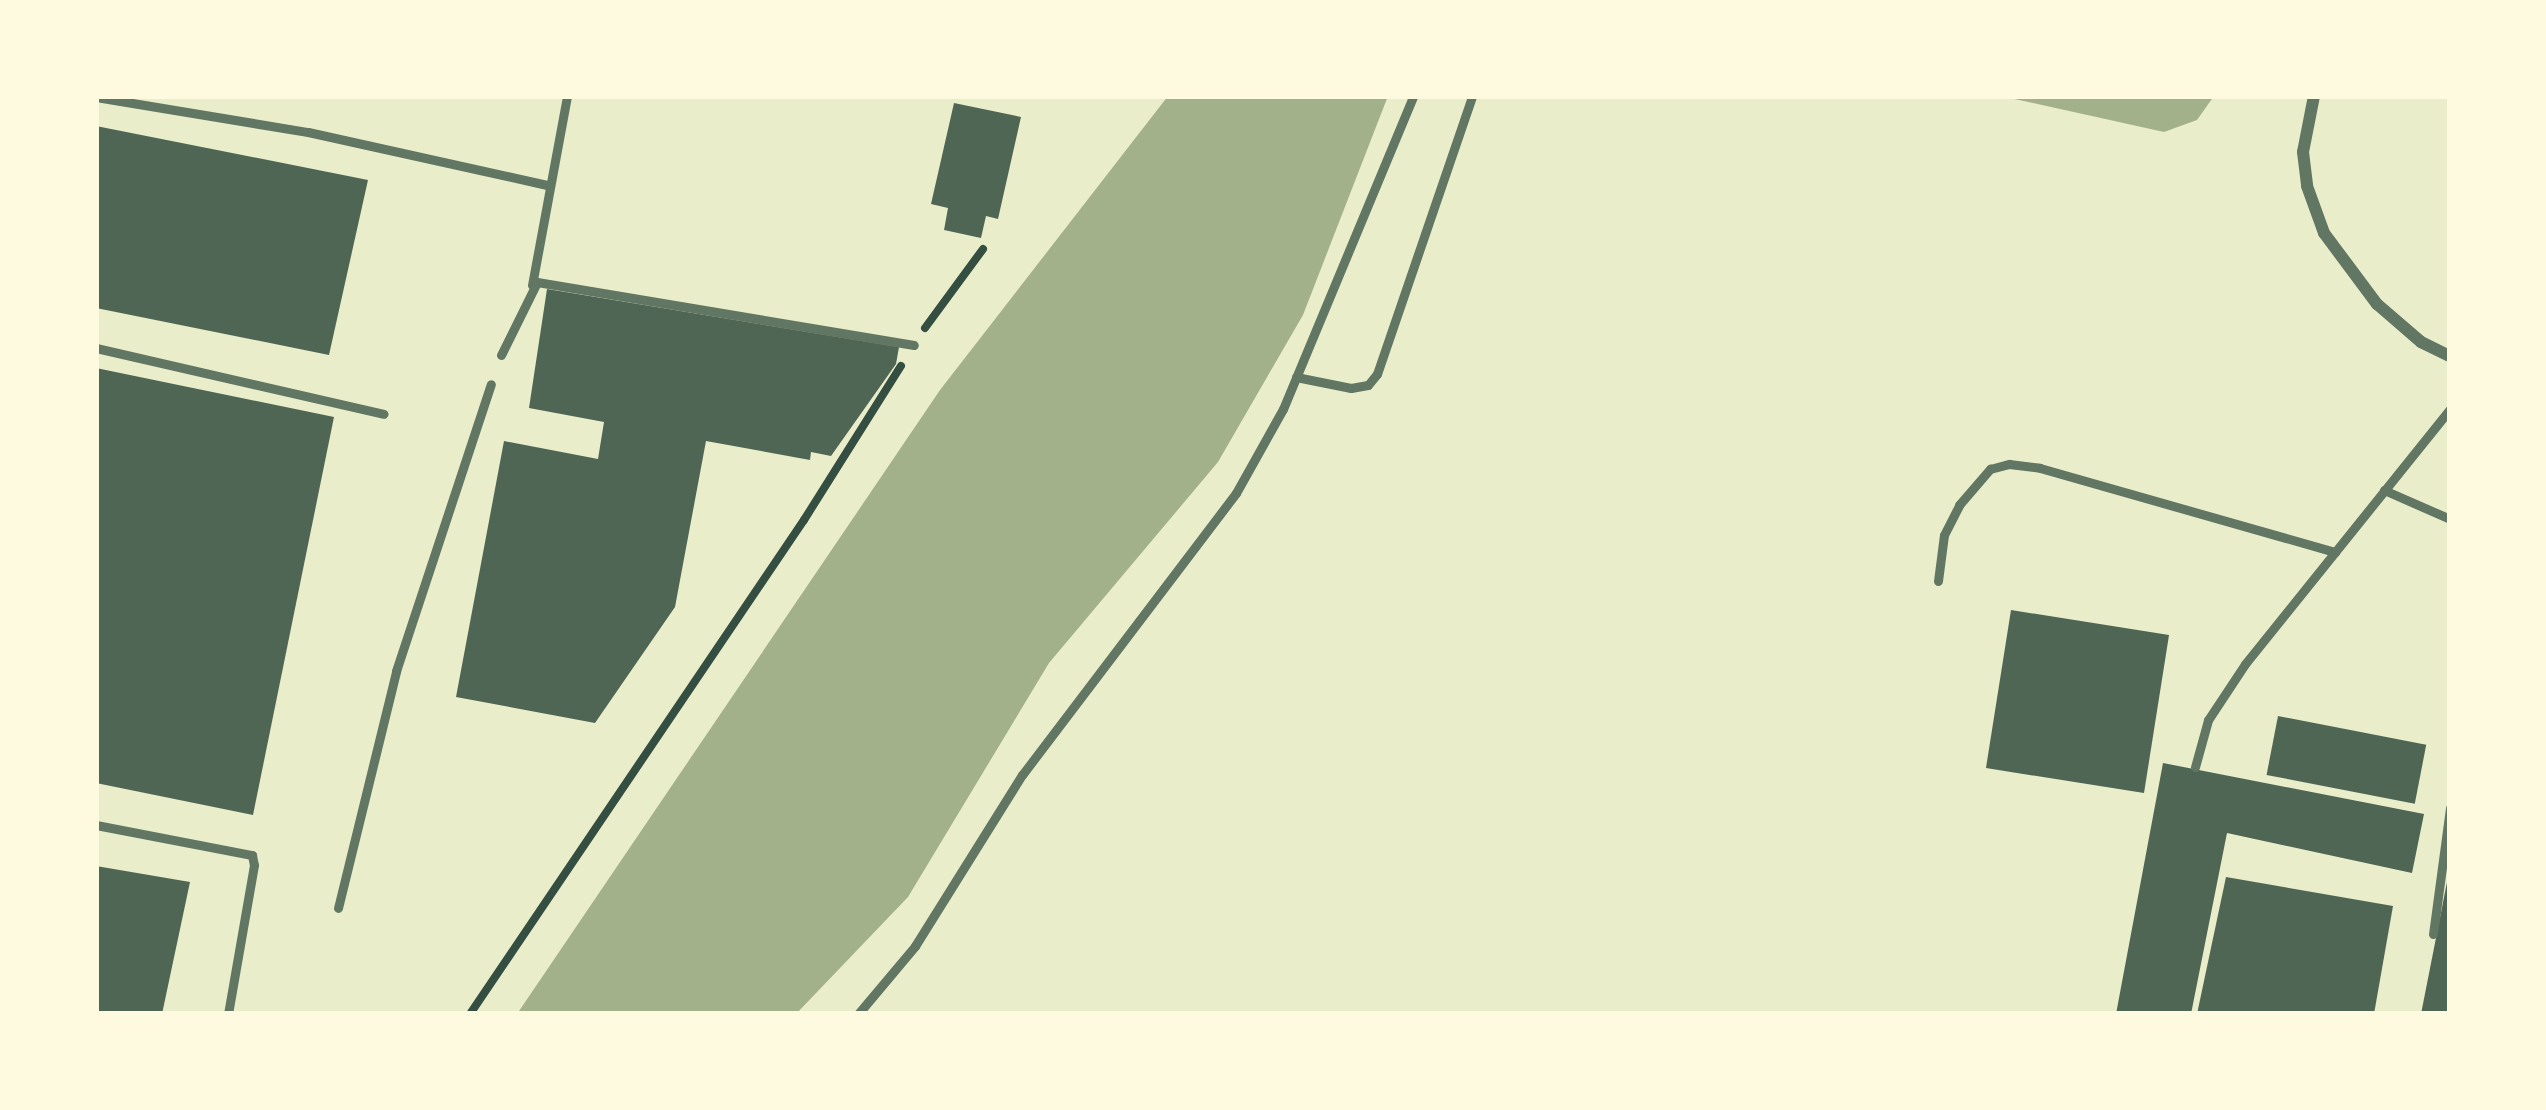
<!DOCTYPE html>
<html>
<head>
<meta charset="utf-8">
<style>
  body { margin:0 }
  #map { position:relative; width:2546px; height:1110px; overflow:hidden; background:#e9edc9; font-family:Signika,sans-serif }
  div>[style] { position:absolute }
  .water>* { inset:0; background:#a3b18a }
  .building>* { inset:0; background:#4f6655; transform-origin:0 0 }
  .path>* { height:8px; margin:-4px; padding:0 4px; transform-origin:4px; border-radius:4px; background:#344e41 }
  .service>* { height:9px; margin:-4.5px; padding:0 4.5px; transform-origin:4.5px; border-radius:4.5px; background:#617663 }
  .minor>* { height:12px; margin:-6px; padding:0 6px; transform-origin:6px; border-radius:6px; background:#617663 }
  span { translate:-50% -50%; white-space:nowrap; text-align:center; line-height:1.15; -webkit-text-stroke:9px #fefae0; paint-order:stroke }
  .frame { position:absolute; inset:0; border:99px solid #fefae0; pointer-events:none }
</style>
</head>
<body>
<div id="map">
  <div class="water">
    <div style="clip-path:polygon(1168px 96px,1388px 96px,1303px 315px,1218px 462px,1049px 663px,908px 897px,796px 1014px,517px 1014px,940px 390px)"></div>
    <div style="clip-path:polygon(2001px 96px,2214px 96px,2197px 120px,2164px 132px)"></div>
  </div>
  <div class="building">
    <div style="clip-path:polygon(954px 103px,1021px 117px,998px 219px,986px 216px,981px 238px,944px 230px,948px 208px,931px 204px)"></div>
    <div style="clip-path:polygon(96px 126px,368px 180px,329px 355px,96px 308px)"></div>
    <div style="clip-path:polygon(547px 289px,899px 347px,896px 364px,831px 456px,811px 452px,810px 460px,706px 441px,675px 607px,595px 723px,456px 697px,504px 441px,598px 459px,604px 422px,529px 408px)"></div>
    <div style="clip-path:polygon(96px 368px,334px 417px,253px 815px,96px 783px)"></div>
    <div style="left:2011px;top:610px;width:160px;height:160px;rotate:9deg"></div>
    <div style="left:2278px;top:716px;width:151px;height:60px;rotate:11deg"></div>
    <div style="clip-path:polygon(2163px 763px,2424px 814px,2412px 873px,2227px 833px,2191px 1014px,2116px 1014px)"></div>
    <div style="clip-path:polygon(96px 866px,190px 882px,162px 1014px,96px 1014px)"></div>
    <div style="clip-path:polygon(2226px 877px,2393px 906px,2374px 1014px,2197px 1014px)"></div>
    <div style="clip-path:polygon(2448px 877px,2450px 1014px,2421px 1014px)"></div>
  </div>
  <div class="path">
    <div style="left:925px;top:328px;width:98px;rotate:-53.7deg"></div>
    <div style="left:470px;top:1014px;width:596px;rotate:-55.94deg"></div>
    <div style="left:804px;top:520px;width:182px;rotate:-57.8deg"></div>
  </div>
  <div class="service">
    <div style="left:96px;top:97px;width:215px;rotate:9.4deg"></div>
    <div style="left:308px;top:132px;width:246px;rotate:12.5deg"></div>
    <div style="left:532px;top:285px;width:192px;rotate:-79.5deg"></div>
    <div style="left:96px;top:348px;width:295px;rotate:12.9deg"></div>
    <div style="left:501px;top:355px;width:81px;rotate:-63.7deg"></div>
    <div style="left:537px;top:282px;width:382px;rotate:9.5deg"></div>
    <div style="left:1296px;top:377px;width:56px;rotate:11.3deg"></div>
    <div style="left:1351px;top:388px;width:17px;rotate:-10deg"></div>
    <div style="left:1368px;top:385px;width:14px;rotate:-51deg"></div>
    <div style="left:1377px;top:374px;width:294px;rotate:-71.1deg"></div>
    <div style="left:2384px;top:490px;width:72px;rotate:23.7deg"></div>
    <div style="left:1938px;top:581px;width:46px;rotate:-82.6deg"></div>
    <div style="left:1944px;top:535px;width:34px;rotate:-63deg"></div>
    <div style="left:1959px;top:505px;width:48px;rotate:-49.3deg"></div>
    <div style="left:1990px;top:469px;width:20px;rotate:-15deg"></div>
    <div style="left:2009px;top:464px;width:31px;rotate:7deg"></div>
    <div style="left:2040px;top:468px;width:307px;rotate:15.9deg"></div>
    <div style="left:2195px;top:767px;width:49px;rotate:-74.5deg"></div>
    <div style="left:2208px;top:720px;width:67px;rotate:-56.5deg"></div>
    <div style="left:2245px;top:664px;width:327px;rotate:-51.2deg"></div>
    <div style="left:96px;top:825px;width:159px;rotate:10.9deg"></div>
    <div style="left:252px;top:855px;width:10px;rotate:79deg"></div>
    <div style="left:254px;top:865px;width:151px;rotate:99.9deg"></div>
    <div style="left:338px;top:908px;width:244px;rotate:-76.2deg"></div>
    <div style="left:396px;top:671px;width:302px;rotate:-71.7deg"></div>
    <div style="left:2433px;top:934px;width:127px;rotate:-82.3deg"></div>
    <div style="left:858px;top:1014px;width:89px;rotate:-50deg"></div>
    <div style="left:915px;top:946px;width:202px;rotate:-58deg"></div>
    <div style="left:1022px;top:775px;width:354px;rotate:-52.8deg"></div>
    <div style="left:1236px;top:493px;width:96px;rotate:-60.8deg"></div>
    <div style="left:1283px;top:409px;width:339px;rotate:-67.4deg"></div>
  </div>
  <div class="minor">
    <div style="left:2314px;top:96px;width:57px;rotate:101.1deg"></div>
    <div style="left:2303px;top:152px;width:34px;rotate:83deg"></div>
    <div style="left:2307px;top:186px;width:50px;rotate:70.1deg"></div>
    <div style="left:2324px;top:233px;width:89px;rotate:53.3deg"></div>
    <div style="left:2377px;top:304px;width:58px;rotate:40.8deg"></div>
    <div style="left:2421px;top:342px;width:32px;rotate:26deg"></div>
  </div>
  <div class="frame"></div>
</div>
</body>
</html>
